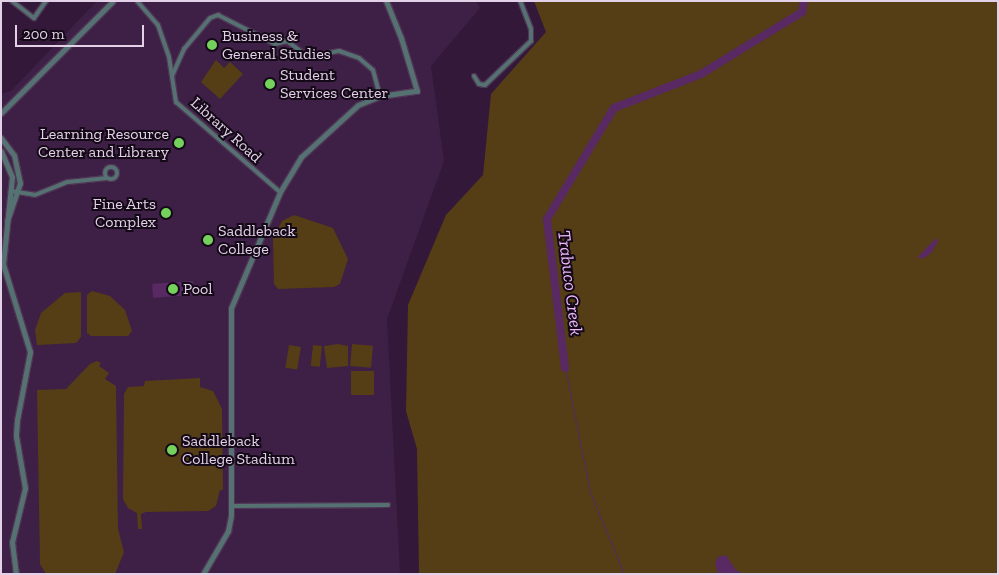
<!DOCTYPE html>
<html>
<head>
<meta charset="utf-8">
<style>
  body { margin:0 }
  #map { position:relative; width:999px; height:575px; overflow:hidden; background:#33183a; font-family:"Zilla Slab",serif }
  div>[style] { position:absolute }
  .built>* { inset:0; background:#3e1f46 }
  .green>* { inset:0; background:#553e15; transform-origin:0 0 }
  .water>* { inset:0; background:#582963; transform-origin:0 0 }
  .stream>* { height:1px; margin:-0.5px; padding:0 0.5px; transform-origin:0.5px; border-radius:0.5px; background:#582963 }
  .river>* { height:8px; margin:-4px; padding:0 4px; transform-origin:4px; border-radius:4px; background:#582963 }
  .roads { filter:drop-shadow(1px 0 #4f3656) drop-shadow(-1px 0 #4f3656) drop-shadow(0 1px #4f3656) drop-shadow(0 -1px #4f3656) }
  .minor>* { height:4px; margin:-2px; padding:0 2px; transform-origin:2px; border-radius:2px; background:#567172 }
  .minor>.ring { margin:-2px; padding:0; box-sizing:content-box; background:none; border:4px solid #567172; border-radius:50% }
  .tertiary>* { height:5px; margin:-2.5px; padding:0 2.5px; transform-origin:2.5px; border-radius:2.5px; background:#567172 }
  .dots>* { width:14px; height:14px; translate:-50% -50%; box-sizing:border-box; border:2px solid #140917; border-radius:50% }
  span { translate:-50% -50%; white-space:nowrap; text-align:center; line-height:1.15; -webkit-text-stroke:4px #140917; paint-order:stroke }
  .poi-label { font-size:16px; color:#e3d1e7 }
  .left { translate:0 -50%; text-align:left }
  .right { translate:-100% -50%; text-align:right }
  .street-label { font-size:16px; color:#e3d1e7 }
  .water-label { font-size:18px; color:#eeb7fc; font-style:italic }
  .frame { position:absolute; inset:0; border:2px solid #e3d1e7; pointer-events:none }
  .scale { position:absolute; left:15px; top:25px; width:129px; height:22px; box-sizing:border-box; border:2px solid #e3d1e7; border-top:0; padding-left:6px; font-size:15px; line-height:18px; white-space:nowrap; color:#e3d1e7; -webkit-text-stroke:4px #140917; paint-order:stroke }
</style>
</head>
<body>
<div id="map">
  <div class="built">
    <div style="clip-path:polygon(97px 1px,476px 1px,480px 8px,431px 66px,444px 161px,387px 319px,400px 574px,1px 574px,1px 94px,11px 91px)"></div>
  </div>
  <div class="green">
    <div style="clip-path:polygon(534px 1px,998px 1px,998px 574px,419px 574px,417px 449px,406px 411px,408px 305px,446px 215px,483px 175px,491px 94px,546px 32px)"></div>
    <div style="clip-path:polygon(216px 60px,224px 68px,230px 62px,243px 74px,220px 99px,201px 82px)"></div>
    <div style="clip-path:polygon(294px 215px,333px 228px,348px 259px,340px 284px,334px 287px,278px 289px,274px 284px,273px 239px,282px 221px)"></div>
    <div style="clip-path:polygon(92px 291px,110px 296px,125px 310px,132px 331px,128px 336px,91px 336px,87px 333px,87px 295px)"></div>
    <div style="clip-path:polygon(81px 292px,81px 337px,76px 343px,37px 345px,35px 330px,41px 313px,65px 293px)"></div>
    <div style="clip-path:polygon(338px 344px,348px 346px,348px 366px,327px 368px,324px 346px)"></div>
    <div style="left:352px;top:344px;width:21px;height:22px;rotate:5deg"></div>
    <div style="left:289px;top:345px;width:12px;height:23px;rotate:9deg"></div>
    <div style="left:313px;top:345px;width:9px;height:21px;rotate:6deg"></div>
    <div style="clip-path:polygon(97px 361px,101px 363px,99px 366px,109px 373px,105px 379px,116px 386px,118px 529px,124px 552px,115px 574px,46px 574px,40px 564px,37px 390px,66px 389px,90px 364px)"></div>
    <div style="left:374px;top:371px;width:24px;height:23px;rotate:90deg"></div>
    <div style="clip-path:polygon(200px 378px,200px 387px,213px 391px,222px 409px,223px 490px,220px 490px,216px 506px,208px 511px,146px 512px,141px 514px,142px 529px,138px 529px,137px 513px,128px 508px,123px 499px,124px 394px,128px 387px,144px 386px,145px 381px)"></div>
  </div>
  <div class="water">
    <div style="clip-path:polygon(936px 238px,938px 241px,932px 252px,924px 258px,917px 258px)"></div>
    <div style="left:193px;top:281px;width:14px;height:41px;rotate:86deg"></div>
    <div style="clip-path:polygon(726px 555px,735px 569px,743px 574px,718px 574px,715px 564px,718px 557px)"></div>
  </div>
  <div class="stream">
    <div style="left:565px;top:368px;width:126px;rotate:78.6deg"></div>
    <div style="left:590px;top:492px;width:89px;rotate:67.5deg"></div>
  </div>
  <div class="river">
    <div style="left:565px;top:368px;width:150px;rotate:-96.9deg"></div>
    <div style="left:547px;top:219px;width:130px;rotate:-58.9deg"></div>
    <div style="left:614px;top:108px;width:93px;rotate:-21.3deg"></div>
    <div style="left:701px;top:74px;width:119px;rotate:-31.5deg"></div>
    <div style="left:802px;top:12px;width:11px;rotate:-80deg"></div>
  </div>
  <div class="roads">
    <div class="minor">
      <div style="left:12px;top:1px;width:28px;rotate:38deg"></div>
      <div style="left:34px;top:18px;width:21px;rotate:-55deg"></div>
      <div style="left:137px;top:1px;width:32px;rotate:49deg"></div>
      <div style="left:158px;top:25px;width:34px;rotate:71deg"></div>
      <div style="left:169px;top:57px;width:46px;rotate:81.2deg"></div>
      <div style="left:176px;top:102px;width:138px;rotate:40.9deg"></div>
      <div style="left:172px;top:76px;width:30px;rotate:-66deg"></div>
      <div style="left:184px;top:49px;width:40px;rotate:-50deg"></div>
      <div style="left:210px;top:18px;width:9px;rotate:-21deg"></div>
      <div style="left:218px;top:15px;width:64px;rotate:27deg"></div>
      <div style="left:275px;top:44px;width:12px;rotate:-14deg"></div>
      <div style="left:287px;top:41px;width:26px;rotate:37deg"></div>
      <div style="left:308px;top:57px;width:32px;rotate:-11deg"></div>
      <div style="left:339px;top:51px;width:21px;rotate:19deg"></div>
      <div style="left:359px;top:58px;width:18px;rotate:41deg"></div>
      <div style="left:373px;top:70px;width:27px;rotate:75deg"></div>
      <div style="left:474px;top:76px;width:9px;rotate:58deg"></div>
      <div style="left:479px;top:84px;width:6px;rotate:9deg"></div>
      <div style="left:485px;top:85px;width:64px;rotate:-43.7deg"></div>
      <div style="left:531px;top:41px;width:12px;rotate:-90deg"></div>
      <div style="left:531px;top:29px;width:30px;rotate:-111deg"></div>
      <div class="ring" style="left:105px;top:167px;width:8px;height:8px"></div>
      <div style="left:11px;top:191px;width:24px;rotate:9deg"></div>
      <div style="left:35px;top:195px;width:35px;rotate:-22deg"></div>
      <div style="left:68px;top:182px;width:39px;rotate:-6deg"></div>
      <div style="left:231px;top:506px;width:157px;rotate:-0.4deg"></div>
    </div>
    <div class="tertiary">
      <div style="left:1px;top:113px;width:158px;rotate:-45deg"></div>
      <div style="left:1px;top:138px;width:21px;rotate:53deg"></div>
      <div style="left:14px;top:155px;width:29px;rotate:78deg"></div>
      <div style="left:20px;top:183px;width:40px;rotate:108.9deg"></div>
      <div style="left:1px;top:151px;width:28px;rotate:67deg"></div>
      <div style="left:12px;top:177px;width:87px;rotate:95.9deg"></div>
      <div style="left:3px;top:264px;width:92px;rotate:72.9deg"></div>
      <div style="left:30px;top:352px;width:69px;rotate:100.8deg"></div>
      <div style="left:17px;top:420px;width:16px;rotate:94deg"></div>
      <div style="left:16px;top:436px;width:53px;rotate:80.2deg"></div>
      <div style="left:25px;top:488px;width:56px;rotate:103.5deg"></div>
      <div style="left:12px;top:542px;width:32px;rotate:83deg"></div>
      <div style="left:203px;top:574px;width:50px;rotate:-59.8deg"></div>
      <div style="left:228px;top:531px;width:16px;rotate:-79deg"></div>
      <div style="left:231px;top:515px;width:207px;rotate:-90deg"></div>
      <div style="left:231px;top:308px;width:126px;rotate:-67.1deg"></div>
      <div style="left:280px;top:192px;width:41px;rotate:-59deg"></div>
      <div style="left:301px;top:157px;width:77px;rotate:-42.4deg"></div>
      <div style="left:358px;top:105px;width:24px;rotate:-22deg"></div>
      <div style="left:380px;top:96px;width:37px;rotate:-8deg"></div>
      <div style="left:417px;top:91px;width:55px;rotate:-106.8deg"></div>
      <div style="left:401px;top:38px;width:40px;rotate:-112deg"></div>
    </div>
  </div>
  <div class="dots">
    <div style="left:212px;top:45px;background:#74d25c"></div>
    <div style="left:270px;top:84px;background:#74d25c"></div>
    <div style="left:179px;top:143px;background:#74d25c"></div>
    <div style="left:166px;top:213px;background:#74d25c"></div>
    <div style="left:208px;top:240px;background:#74d25c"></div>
    <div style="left:173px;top:289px;background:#74d25c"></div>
    <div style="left:172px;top:450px;background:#74d25c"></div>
  </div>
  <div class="poi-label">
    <span class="left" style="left:222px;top:45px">Business &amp;<br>General Studies</span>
    <span class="left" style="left:280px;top:84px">Student<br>Services Center</span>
    <span class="right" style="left:169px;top:143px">Learning Resource<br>Center and Library</span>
    <span class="right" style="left:156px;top:213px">Fine Arts<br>Complex</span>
    <span class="left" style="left:218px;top:240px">Saddleback<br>College</span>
    <span class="left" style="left:183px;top:289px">Pool</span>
    <span class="left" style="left:182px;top:450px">Saddleback<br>College Stadium</span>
  </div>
  <div class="street-label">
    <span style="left:226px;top:130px;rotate:42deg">Library Road</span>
  </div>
  <div class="water-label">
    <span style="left:570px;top:283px;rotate:83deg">Trabuco Creek</span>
  </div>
  <div class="frame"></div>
  <div class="scale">200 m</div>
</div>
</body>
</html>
